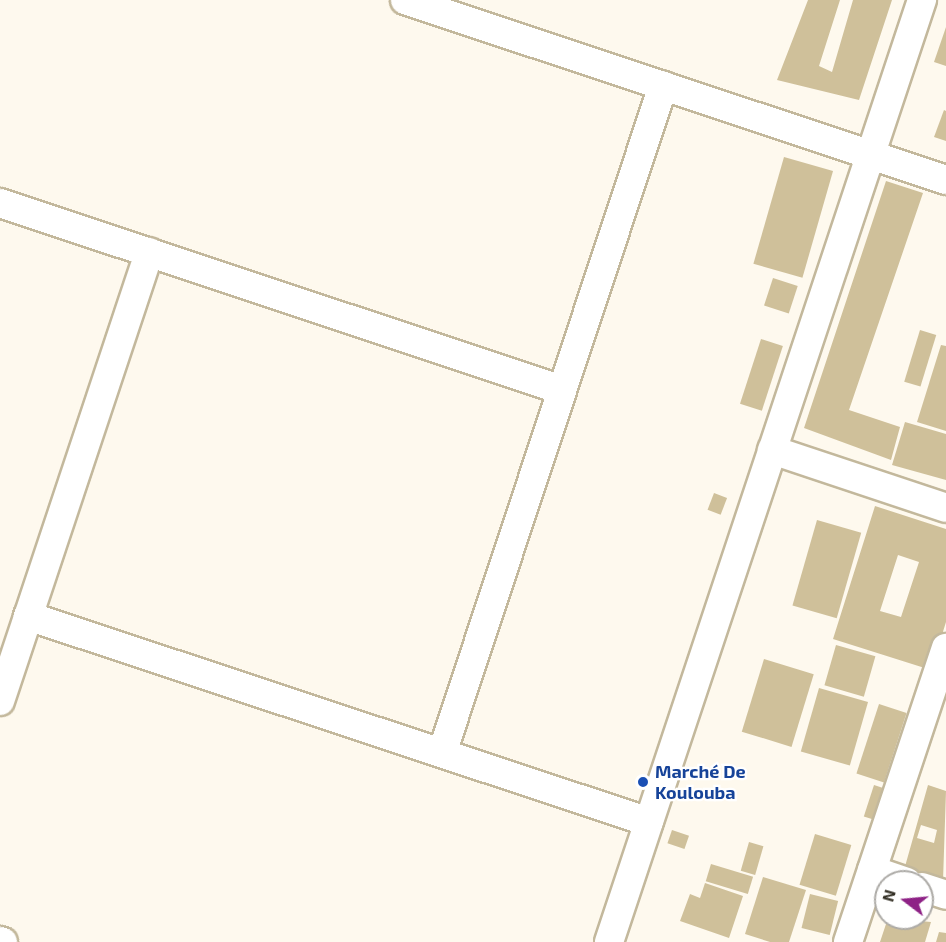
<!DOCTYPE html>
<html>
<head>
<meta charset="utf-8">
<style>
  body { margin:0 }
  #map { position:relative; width:946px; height:942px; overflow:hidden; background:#fef9ee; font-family:"Exo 2",sans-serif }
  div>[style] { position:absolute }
  .building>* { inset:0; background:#cfc09a; transform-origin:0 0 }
  .roads { filter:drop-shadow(2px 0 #c3b89c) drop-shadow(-2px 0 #c3b89c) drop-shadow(0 2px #c3b89c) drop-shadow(0 -2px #c3b89c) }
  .minor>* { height:28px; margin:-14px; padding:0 14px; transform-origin:14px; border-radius:14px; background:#fff }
  .dots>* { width:16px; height:16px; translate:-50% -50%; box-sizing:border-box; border:3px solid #fff; border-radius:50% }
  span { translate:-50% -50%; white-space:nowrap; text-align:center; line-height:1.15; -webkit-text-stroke:4.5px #fff; paint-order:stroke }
  .transit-label { font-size:18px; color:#164399; font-weight:700 }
  .left { translate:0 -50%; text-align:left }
  .north { position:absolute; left:874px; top:870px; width:60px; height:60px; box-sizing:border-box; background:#fff; border:2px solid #adaba7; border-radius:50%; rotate:286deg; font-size:16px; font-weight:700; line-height:24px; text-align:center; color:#312d22 }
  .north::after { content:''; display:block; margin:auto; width:21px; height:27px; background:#8e2286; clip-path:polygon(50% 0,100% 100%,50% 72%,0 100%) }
</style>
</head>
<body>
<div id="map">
  <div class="building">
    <div style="clip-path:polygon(808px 0,840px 0,819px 66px,832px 72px,853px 0,892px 0,859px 100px,777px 80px)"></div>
    <div style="clip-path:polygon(946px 27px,946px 66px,934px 62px)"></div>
    <div style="clip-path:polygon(944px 110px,946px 111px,946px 141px,934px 137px)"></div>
    <div style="left:784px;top:157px;width:51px;height:111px;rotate:16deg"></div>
    <div style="clip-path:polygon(886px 181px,923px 193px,849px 410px,900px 427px,891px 460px,804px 428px)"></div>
    <div style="left:773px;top:278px;width:26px;height:29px;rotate:18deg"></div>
    <div style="left:920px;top:330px;width:17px;height:54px;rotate:17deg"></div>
    <div style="left:761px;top:339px;width:23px;height:68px;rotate:18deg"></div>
    <div style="clip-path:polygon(941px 345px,946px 346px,946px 431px,917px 422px)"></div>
    <div style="clip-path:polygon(905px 422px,946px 434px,946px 480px,892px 465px)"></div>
    <div style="left:714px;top:493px;width:14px;height:18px;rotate:21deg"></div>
    <div style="clip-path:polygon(evenodd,875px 506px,946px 529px,946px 622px,931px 670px,833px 639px,875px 506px,898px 555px,919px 562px,901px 617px,880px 611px,898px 555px)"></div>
    <div style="left:817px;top:520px;width:46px;height:89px;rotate:16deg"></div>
    <div style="left:836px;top:645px;width:41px;height:42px;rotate:16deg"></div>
    <div style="left:764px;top:659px;width:52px;height:76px;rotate:17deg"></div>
    <div style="left:819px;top:688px;width:51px;height:66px;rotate:16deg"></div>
    <div style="left:879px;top:704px;width:29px;height:73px;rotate:18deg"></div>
    <div style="left:874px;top:785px;width:16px;height:33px;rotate:18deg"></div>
    <div style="clip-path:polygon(evenodd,928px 785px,946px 791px,943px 881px,904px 870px,928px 785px,921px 825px,937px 830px,934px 843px,917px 838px,921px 825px)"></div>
    <div style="left:672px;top:830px;width:18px;height:14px;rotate:19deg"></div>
    <div style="left:815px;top:834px;width:38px;height:53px;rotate:17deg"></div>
    <div style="left:749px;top:842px;width:15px;height:30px;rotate:16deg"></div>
    <div style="left:711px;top:864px;width:44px;height:18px;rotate:17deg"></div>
    <div style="clip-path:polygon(763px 877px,806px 890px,789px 942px,770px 942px,745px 934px)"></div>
    <div style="clip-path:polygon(705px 883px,743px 896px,729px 938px,680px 921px,690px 894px,700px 898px)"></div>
    <div style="left:810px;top:894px;width:29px;height:35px;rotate:14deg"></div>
    <div style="clip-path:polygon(888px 918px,931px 922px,925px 942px,880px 942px)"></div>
    <div style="clip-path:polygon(939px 932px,946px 933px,946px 942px,936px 942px)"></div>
  </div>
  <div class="roads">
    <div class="minor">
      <div style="left:405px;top:0;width:570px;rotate:18.4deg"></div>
      <div style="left:0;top:203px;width:592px;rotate:18.4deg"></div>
      <div style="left:772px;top:450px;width:183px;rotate:18.4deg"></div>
      <div style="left:28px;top:616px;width:654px;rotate:18.35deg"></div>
      <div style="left:0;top:701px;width:473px;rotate:-71.6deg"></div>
      <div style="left:442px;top:753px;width:703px;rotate:-71.67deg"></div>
      <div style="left:872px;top:870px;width:37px;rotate:19deg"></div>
      <div style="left:922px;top:887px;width:25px;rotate:18deg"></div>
      <div style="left:0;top:941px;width:3px;rotate:18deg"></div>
      <div style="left:609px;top:942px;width:993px;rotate:-71.62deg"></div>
      <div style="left:848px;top:942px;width:310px;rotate:-71.6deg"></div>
    </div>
  </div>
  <div class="dots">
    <div style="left:643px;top:782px;background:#1a4fb4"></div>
  </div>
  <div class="transit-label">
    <span class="left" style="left:655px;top:782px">Marché De<br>Koulouba</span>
  </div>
  <div class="north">N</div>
</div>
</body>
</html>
